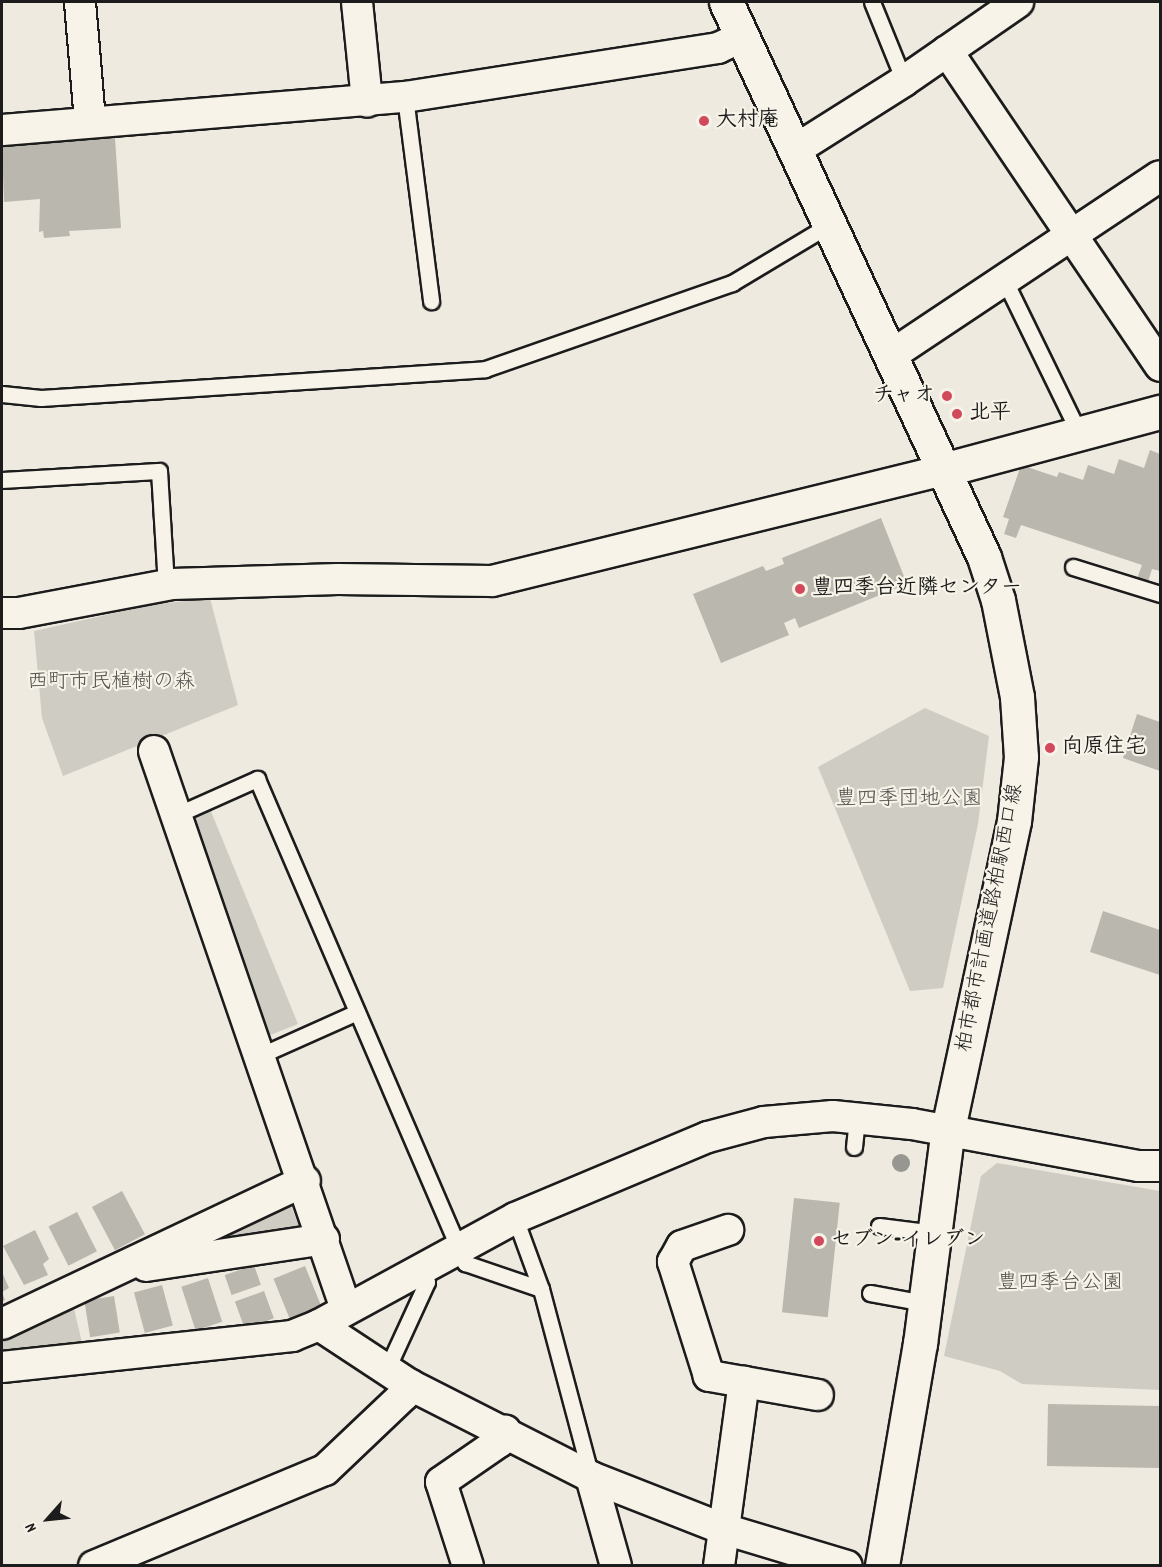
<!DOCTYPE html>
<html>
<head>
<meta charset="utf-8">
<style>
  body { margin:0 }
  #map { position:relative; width:1162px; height:1567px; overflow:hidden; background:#eeeae0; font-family:Dekko,"Klee One",sans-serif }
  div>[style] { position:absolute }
  .green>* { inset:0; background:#cfccc3 }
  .building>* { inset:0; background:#bab7af; transform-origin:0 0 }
  .roads { filter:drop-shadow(2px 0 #1c1c1c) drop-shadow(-2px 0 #1c1c1c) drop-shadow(0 2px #1c1c1c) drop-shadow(0 -2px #1c1c1c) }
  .service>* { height:15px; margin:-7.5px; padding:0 7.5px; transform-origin:7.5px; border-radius:7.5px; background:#f7f3e8 }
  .minor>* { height:30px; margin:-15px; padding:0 15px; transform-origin:15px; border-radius:15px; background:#f7f3e8 }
  .tertiary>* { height:33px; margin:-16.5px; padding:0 16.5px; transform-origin:16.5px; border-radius:16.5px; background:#f7f3e8 }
  .trees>* { width:18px; height:18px; margin:-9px; border-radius:50%; background:#989690 }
  .dots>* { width:16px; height:16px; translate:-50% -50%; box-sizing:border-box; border:3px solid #f7f3e8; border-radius:50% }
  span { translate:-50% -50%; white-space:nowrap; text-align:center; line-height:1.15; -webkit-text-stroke:4.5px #f7f3e8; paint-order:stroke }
  .poi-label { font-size:21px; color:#1c1c1c; font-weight:700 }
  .left { translate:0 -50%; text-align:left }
  .right { translate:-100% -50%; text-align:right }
  .park-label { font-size:21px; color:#52514e }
  .street-label { font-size:21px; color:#1c1c1c }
  .frame { position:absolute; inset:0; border:3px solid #1c1c1c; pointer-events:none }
  .north { position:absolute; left:18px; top:1489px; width:60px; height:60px; -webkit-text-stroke:4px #f7f3e8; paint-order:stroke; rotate:243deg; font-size:16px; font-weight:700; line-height:24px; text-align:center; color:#1c1c1c }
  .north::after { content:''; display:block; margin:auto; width:21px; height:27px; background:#1c1c1c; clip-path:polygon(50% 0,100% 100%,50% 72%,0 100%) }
</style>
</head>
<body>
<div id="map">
  <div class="green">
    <div style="clip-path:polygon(210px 598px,238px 705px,63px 776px,42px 718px,34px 631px,151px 605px)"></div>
    <div style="clip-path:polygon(925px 708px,989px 736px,978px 824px,943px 988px,910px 991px,818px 767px)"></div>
    <div style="clip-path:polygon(210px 809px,298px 1024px,263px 1038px,185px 819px)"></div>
    <div style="clip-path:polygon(997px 1163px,1160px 1191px,1160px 1390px,1022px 1384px,1000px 1371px,944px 1356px,981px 1176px)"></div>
    <div style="clip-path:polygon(289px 1201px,300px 1229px,181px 1251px)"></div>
    <div style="clip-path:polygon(70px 1291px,83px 1347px,2px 1356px,2px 1331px)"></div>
  </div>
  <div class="building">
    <div style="clip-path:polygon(115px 138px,121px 228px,69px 231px,70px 236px,44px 238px,43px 231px,39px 232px,40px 199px,4px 202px,2px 145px)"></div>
    <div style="clip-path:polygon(1150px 450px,1160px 454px,1160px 571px,1152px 569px,1148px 582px,1137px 579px,1142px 565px,1021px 525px,1016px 538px,1004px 534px,1009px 519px,1003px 517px,1021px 465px,1057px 477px,1059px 472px,1083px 480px,1088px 465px,1114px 474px,1119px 459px,1144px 468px)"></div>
    <div style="clip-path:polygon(881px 518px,907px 584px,799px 628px,795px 618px,784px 623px,789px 635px,721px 663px,693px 594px,763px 566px,766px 571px,784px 564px,782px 558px)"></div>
    <div style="clip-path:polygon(1137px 714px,1160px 722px,1160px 771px,1123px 758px)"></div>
    <div style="clip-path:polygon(1103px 911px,1160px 930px,1160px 975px,1090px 952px)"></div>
    <div style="left:122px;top:1191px;width:49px;height:34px;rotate:62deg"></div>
    <div style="left:794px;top:1198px;width:46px;height:115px;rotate:6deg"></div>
    <div style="left:77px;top:1212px;width:44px;height:32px;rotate:63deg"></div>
    <div style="clip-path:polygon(35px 1230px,49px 1259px,43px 1264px,48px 1275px,24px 1285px,3px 1246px)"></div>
    <div style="left:254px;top:1265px;width:21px;height:31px;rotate:71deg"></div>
    <div style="left:305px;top:1266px;width:43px;height:34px;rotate:68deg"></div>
    <div style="clip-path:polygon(2px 1272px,9px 1288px,2px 1292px,5px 1300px,2px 1302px)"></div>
    <div style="left:208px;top:1278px;width:46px;height:28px;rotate:72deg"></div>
    <div style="left:162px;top:1285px;width:42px;height:29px;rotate:75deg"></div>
    <div style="left:264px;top:1291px;width:29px;height:31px;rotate:70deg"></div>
    <div style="left:114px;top:1296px;width:37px;height:30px;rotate:81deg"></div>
    <div style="left:1048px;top:1404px;width:112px;height:62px;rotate:1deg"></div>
  </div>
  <div class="roads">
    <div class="service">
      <div style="left:872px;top:2px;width:85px;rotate:67.9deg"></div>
      <div style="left:405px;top:97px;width:206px;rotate:82.7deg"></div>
      <div style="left:1004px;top:279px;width:171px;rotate:64deg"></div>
      <div style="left:2px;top:394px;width:39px;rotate:6deg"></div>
      <div style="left:41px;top:398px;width:445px;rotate:-3.7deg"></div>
      <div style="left:485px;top:369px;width:262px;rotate:-19.2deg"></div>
      <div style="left:732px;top:283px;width:113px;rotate:-30.9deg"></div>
      <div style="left:2px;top:480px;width:157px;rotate:-3.3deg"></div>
      <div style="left:159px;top:471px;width:114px;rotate:86.5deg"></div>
      <div style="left:1073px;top:567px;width:91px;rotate:17.2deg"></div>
      <div style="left:176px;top:815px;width:89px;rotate:-24deg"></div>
      <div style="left:257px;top:779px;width:527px;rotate:66.74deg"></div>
      <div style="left:465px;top:1263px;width:80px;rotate:18.9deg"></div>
      <div style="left:261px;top:1055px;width:105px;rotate:-24.1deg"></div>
      <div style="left:854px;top:1147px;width:29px;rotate:-84deg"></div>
      <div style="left:515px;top:1218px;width:76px;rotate:69.9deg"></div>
      <div style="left:541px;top:1289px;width:195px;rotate:75.1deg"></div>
      <div style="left:879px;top:1226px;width:56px;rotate:7.1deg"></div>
      <div style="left:870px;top:1293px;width:56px;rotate:10.3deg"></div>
      <div style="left:386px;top:1371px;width:98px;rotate:-65.3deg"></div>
      <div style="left:427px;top:1282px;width:14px;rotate:-129deg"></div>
    </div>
    <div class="minor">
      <div style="left:80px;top:2px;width:120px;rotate:85.2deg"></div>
      <div style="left:357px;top:2px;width:100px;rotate:84.2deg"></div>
      <div style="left:947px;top:51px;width:380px;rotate:55.9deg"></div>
      <div style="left:2px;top:130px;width:404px;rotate:-4.7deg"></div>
      <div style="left:405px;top:97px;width:317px;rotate:-8.9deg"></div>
      <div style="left:718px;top:48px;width:26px;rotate:-25deg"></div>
      <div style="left:795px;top:150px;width:129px;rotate:-32.3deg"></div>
      <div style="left:904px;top:81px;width:139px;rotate:-34.7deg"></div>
      <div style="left:890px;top:356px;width:324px;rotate:-33.7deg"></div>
      <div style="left:2px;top:613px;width:17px"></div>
      <div style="left:19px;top:613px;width:156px;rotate:-10.7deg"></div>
      <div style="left:172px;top:584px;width:166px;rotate:-1.7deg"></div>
      <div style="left:338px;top:579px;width:154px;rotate:0.7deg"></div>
      <div style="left:492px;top:581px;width:464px;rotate:-13.8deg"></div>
      <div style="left:154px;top:751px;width:590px;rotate:71.01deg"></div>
      <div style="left:146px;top:1266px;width:180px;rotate:-8.6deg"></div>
      <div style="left:2px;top:1324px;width:335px;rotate:-25.3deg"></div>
      <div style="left:319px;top:1325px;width:109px;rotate:33.4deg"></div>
      <div style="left:410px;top:1385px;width:203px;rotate:26.9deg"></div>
      <div style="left:591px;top:1477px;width:143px;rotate:21.4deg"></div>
      <div style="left:724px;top:1529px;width:128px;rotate:16.7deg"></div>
      <div style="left:2px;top:1367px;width:292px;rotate:-6.1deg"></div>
      <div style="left:292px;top:1336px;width:29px;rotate:-22deg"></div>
      <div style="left:319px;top:1325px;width:223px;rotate:-28.6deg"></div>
      <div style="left:515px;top:1218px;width:209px;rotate:-22.8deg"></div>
      <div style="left:708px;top:1137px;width:58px;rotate:-15deg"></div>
      <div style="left:764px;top:1122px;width:69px;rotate:-5deg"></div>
      <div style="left:833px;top:1116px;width:79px;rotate:5.8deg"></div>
      <div style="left:912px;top:1124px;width:230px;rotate:10.5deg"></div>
      <div style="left:1138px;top:1166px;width:22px"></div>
      <div style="left:744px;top:1382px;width:75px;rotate:10deg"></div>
      <div style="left:591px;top:1477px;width:92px;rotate:74.3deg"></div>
      <div style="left:94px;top:1566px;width:250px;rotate:-22.6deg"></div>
      <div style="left:325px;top:1470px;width:109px;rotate:-43.5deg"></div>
      <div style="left:404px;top:1395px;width:12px;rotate:-59deg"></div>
      <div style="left:468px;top:1566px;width:88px;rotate:-107.8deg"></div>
      <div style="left:441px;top:1482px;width:70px;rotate:-34.6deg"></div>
      <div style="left:499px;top:1442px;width:13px;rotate:-61deg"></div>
      <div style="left:719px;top:1566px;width:186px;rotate:-82.3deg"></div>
      <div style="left:744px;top:1382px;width:36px;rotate:-170deg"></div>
      <div style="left:709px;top:1376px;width:120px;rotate:-107.5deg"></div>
      <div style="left:673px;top:1262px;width:18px;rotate:-61deg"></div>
      <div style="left:682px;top:1246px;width:49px;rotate:-19.2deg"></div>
    </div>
    <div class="tertiary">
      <div style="left:726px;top:2px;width:612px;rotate:65.07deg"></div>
      <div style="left:984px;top:557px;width:45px;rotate:72deg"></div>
      <div style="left:998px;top:600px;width:99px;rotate:78.9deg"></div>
      <div style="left:1017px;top:697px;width:60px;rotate:86.2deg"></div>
      <div style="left:1021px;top:757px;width:64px;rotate:96.2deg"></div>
      <div style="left:1014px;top:821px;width:314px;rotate:102.1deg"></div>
      <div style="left:948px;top:1128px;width:217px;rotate:97.4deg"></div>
      <div style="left:920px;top:1343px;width:226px;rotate:99.7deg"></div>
      <div style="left:943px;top:470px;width:225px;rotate:-15deg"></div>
    </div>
  </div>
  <div class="trees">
    <div style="left:901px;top:1163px"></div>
  </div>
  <div class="dots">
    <div style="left:704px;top:121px;background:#d1495b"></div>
    <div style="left:947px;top:396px;background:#d1495b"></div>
    <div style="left:957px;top:414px;background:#d1495b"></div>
    <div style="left:800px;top:589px;background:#d1495b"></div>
    <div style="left:1050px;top:748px;background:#d1495b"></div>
    <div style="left:819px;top:1241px;background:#d1495b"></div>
  </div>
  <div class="poi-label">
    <span class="left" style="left:716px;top:121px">大村庵</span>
    <span class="right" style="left:935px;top:396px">チャオ</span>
    <span class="left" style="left:969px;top:414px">北平</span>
    <span class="left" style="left:812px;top:589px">豊四季台近隣センター</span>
    <span class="left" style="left:1062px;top:748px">向原住宅</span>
    <span class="left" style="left:831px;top:1241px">セブン-イレブン</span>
  </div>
  <div class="park-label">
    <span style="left:111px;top:683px">西町市民植樹の森</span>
    <span style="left:909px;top:800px">豊四季団地公園</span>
    <span style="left:1060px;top:1284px">豊四季台公園</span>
  </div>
  <div class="street-label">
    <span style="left:991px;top:918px;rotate:-79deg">柏市都市計画道路柏駅西口線</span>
  </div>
  <div class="frame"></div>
  <div class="north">N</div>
</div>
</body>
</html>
